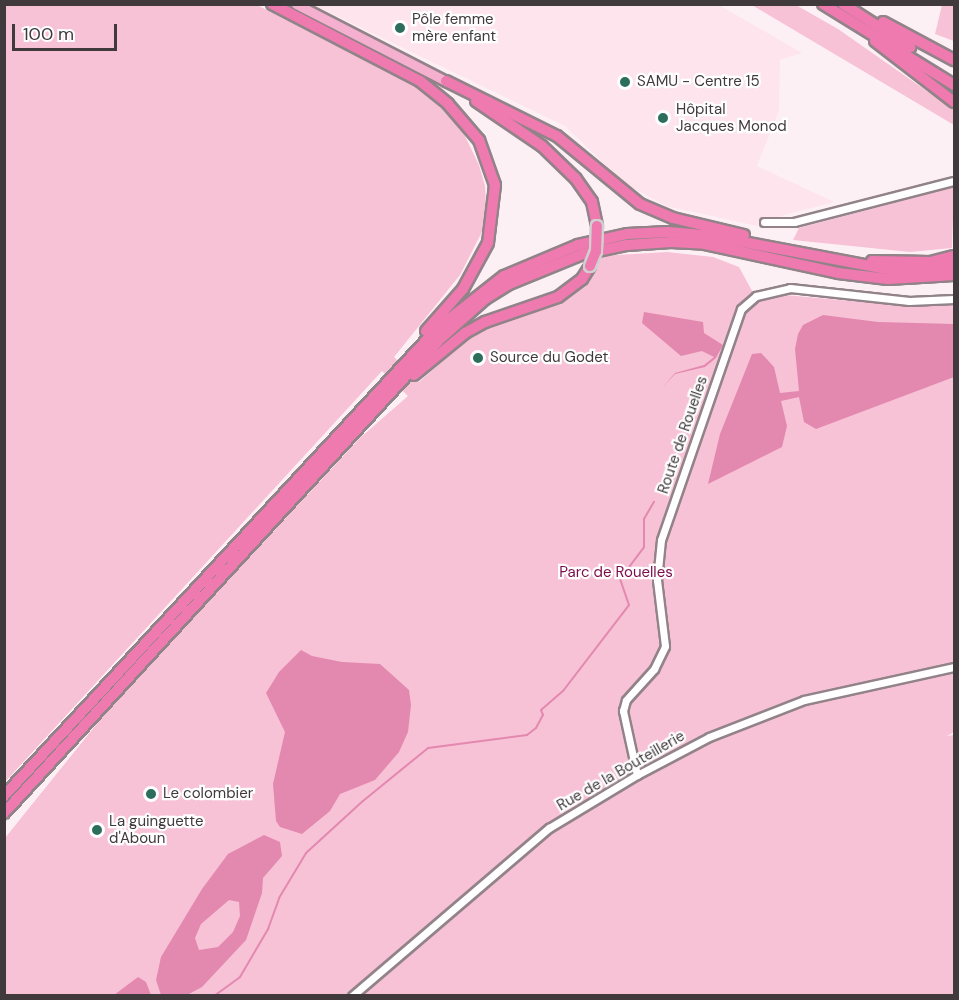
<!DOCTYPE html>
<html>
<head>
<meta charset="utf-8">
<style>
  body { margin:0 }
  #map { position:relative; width:959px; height:1000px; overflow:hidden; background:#fdf0f5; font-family:"DM Sans",sans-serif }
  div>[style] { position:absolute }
  .built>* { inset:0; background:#fde4ed }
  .green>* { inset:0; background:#f7c1d6 }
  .water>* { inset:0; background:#e388af }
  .stream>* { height:2px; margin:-1px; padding:0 1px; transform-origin:1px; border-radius:1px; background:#e388af }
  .roads { filter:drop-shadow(2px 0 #928389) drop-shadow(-2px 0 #928389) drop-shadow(0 2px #928389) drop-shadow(0 -2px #928389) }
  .minor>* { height:7px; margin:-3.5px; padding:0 3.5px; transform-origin:3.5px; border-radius:3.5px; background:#fff }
  .major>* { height:9px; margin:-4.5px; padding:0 4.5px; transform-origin:4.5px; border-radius:4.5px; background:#f5afcf }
  .highway>* { height:10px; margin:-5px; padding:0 5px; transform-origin:5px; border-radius:5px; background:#ef7aaf }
  .bridges { filter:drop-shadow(2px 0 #d1d0d0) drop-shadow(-2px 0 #d1d0d0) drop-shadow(0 2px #d1d0d0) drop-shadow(0 -2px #d1d0d0) }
  .highway-bridge>* { height:10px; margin:-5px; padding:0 5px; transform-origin:5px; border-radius:5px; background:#ef7aaf }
  .dots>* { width:16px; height:16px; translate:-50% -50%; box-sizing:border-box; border:3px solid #fff; border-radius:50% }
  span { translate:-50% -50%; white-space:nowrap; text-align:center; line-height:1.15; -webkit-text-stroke:4.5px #fff; paint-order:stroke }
  .poi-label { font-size:15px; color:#413a3d }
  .left { translate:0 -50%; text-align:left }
  .street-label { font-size:15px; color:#413a3d }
  .park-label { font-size:15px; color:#7b0d4b }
  .frame { position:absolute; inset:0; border:6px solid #413a3d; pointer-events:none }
  .scale { position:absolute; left:12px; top:24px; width:105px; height:27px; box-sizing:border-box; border:3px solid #413a3d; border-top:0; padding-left:8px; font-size:18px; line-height:21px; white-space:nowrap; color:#413a3d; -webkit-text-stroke:4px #fff; paint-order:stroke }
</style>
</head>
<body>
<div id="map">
  <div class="built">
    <div style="clip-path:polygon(314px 5px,719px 5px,802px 53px,780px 60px,779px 111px,757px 166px,834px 202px,766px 220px,757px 226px,666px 206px,624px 183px,565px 126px)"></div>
  </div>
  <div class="green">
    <div style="clip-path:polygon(5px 5px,257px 5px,426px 92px,462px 130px,479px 165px,485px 186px,487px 222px,460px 275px,394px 357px,419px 382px,475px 333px,573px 294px,592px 275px,601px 256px,667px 252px,713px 257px,739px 267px,757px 300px,774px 294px,906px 306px,954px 303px,954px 732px,947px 736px,954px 735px,954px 995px,5px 995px,5px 838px,108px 710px,360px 438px,408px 396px,382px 371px,5px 782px)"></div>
    <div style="clip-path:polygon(752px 5px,796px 5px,838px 29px,954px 110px,954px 125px)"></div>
    <div style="clip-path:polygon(942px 5px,954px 5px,954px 41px,935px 34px)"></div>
    <div style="clip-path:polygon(954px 187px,952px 248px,910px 252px,793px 240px,799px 228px)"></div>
  </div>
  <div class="water">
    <div style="clip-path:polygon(644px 312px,703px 322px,704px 333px,723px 345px,716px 358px,705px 367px,675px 374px,663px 387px,675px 373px,704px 365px,714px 357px,702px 351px,681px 356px,642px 323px)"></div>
    <div style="clip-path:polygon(823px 315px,878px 322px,954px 324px,954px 377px,816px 429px,804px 422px,799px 397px,781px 401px,787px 426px,782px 447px,708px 484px,720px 434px,752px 354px,761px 353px,774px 367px,780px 393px,799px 391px,795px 349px,798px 334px,803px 325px)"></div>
    <div style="clip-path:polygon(301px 650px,312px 656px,342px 662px,380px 664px,409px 690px,411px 705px,408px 732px,399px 752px,375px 780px,340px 794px,330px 811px,302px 834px,280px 827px,276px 821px,273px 784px,285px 732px,266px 693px,279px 672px)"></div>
    <div style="clip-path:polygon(evenodd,264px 835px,280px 842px,282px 856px,263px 878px,262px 893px,246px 940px,202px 987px,187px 995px,161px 995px,156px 980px,161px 957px,202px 889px,228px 854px,264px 835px,229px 900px,239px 902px,240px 916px,233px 932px,218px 947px,199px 950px,195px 938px,201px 924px,229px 900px)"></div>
    <div style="clip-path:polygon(138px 977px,146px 982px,151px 995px,114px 995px)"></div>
  </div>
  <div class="stream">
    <div style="left:214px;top:996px;width:32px;rotate:-36deg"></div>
    <div style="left:240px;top:977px;width:56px;rotate:-59.7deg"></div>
    <div style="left:268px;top:929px;width:33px;rotate:-70deg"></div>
    <div style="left:279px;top:898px;width:52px;rotate:-59deg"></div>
    <div style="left:306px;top:853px;width:77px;rotate:-42.4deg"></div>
    <div style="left:363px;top:801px;width:84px;rotate:-39.2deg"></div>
    <div style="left:428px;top:748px;width:100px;rotate:-7.5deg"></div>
    <div style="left:527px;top:735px;width:11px;rotate:-38deg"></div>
    <div style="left:536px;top:728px;width:15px;rotate:-62deg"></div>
    <div style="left:543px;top:715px;width:5px;rotate:-112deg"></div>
    <div style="left:541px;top:710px;width:29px;rotate:-41deg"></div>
    <div style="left:563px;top:691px;width:108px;rotate:-52.5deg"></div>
    <div style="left:629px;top:605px;width:28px;rotate:-109deg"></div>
    <div style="left:620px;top:579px;width:40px;rotate:-53deg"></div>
    <div style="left:644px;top:547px;width:28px;rotate:-90deg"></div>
    <div style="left:644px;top:519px;width:20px;rotate:-60deg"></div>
  </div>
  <div class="roads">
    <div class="minor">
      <div style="left:764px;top:222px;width:30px"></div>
      <div style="left:794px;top:222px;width:165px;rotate:-14.4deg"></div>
      <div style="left:637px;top:775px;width:66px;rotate:-102.3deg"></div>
      <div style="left:623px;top:711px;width:11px;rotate:-75deg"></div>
      <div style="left:626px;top:700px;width:42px;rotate:-47.9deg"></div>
      <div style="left:654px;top:669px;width:25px;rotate:-64deg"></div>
      <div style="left:665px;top:646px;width:66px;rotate:-96.9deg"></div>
      <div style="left:657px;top:580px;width:40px;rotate:-84.3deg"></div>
      <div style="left:661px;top:540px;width:244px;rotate:-70.9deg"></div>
      <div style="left:741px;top:309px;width:20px;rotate:-41deg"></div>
      <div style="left:756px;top:296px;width:35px;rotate:-13deg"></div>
      <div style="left:790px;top:288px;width:120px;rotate:6.2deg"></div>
      <div style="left:909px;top:301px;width:45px;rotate:-2.5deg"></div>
      <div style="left:352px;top:996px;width:259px;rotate:-40.5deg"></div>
      <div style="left:549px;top:828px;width:103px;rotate:-31.1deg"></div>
      <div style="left:637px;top:775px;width:81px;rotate:-27.8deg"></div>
      <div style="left:709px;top:737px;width:102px;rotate:-21.3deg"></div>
      <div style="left:804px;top:700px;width:154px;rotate:-12.4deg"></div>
    </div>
    <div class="major">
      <div style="left:296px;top:4px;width:169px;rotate:27.2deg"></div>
    </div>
    <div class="highway">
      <div style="left:272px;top:4px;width:167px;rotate:27.5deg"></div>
      <div style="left:420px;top:81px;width:36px;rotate:39deg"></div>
      <div style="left:448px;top:104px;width:48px;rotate:49.3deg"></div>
      <div style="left:479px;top:140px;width:48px;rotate:70.4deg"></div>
      <div style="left:495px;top:185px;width:58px;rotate:96.9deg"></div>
      <div style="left:488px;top:243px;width:52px;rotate:118.5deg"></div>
      <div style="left:463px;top:289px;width:56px;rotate:131.4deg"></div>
      <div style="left:823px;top:4px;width:154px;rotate:31.7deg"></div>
      <div style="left:843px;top:4px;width:80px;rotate:32.7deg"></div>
      <div style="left:883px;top:22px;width:81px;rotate:28.2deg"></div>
      <div style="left:875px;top:41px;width:100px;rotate:37.7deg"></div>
      <div style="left:446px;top:81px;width:124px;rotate:26.4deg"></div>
      <div style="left:557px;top:136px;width:107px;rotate:39.3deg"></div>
      <div style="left:640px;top:204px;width:36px;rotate:23deg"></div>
      <div style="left:673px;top:218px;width:73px;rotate:13.5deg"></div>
      <div style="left:476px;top:101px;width:80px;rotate:34.3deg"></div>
      <div style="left:542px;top:146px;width:47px;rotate:44.1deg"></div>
      <div style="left:576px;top:179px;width:28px;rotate:55deg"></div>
      <div style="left:592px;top:202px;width:25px;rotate:78deg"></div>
      <div style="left:872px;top:261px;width:58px;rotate:1deg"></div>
      <div style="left:930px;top:262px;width:25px;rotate:-14deg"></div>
      <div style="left:414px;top:375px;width:66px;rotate:-39.5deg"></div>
      <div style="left:465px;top:333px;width:23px;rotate:-29deg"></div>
      <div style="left:485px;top:322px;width:77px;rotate:-18.9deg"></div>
      <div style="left:558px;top:297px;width:30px;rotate:-37deg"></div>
      <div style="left:582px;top:279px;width:15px;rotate:-58deg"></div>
      <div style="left:4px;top:796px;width:638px;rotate:-47.16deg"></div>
      <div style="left:438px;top:328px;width:84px;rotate:-38.2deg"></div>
      <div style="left:504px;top:276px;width:80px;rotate:-22.7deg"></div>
      <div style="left:578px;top:245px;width:50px;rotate:-12.7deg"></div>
      <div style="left:627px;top:234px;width:41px;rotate:-2.8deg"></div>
      <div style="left:668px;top:232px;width:38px;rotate:5deg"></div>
      <div style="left:706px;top:235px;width:188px;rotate:10.7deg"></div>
      <div style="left:891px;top:270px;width:63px;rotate:-3.6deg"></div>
      <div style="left:4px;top:813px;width:643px;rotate:-47.4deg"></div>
      <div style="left:439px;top:340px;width:62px;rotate:-41.7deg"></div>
      <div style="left:485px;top:299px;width:28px;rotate:-32deg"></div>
      <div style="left:509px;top:284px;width:80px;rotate:-22.1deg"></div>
      <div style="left:583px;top:254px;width:45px;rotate:-11.6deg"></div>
      <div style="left:627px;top:245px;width:44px;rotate:-3.9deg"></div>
      <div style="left:671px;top:242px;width:34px;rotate:3deg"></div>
      <div style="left:705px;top:244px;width:136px;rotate:12.3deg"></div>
      <div style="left:838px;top:273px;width:50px;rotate:6.8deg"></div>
      <div style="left:888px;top:279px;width:66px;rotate:-3.5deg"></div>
    </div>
  </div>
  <div class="bridges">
    <div class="highway-bridge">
      <div style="left:590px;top:266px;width:16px;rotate:-68deg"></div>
      <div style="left:596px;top:251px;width:25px;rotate:-88deg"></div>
    </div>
  </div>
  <div class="dots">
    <div style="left:400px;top:28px;background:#2c6d5c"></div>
    <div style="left:625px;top:82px;background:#2c6d5c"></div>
    <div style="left:663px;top:118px;background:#2c6d5c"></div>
    <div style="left:478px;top:358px;background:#2c6d5c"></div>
    <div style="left:151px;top:794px;background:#2c6d5c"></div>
    <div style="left:97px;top:830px;background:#2c6d5c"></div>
  </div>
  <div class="poi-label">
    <span class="left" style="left:412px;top:28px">Pôle femme<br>mère enfant</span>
    <span class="left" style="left:637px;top:82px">SAMU - Centre 15</span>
    <span class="left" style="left:676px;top:118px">Hôpital<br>Jacques Monod</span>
    <span class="left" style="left:490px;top:358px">Source du Godet</span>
    <span class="left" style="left:163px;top:794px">Le colombier</span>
    <span class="left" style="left:109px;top:830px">La guinguette<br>d'Aboun</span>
  </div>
  <div class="street-label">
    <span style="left:683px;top:435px;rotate:-71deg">Route de Rouelles</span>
    <span style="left:621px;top:771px;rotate:-30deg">Rue de la Bouteillerie</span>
  </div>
  <div class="park-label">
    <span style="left:616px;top:573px">Parc de Rouelles</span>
  </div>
  <div class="frame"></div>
  <div class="scale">100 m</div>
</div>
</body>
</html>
